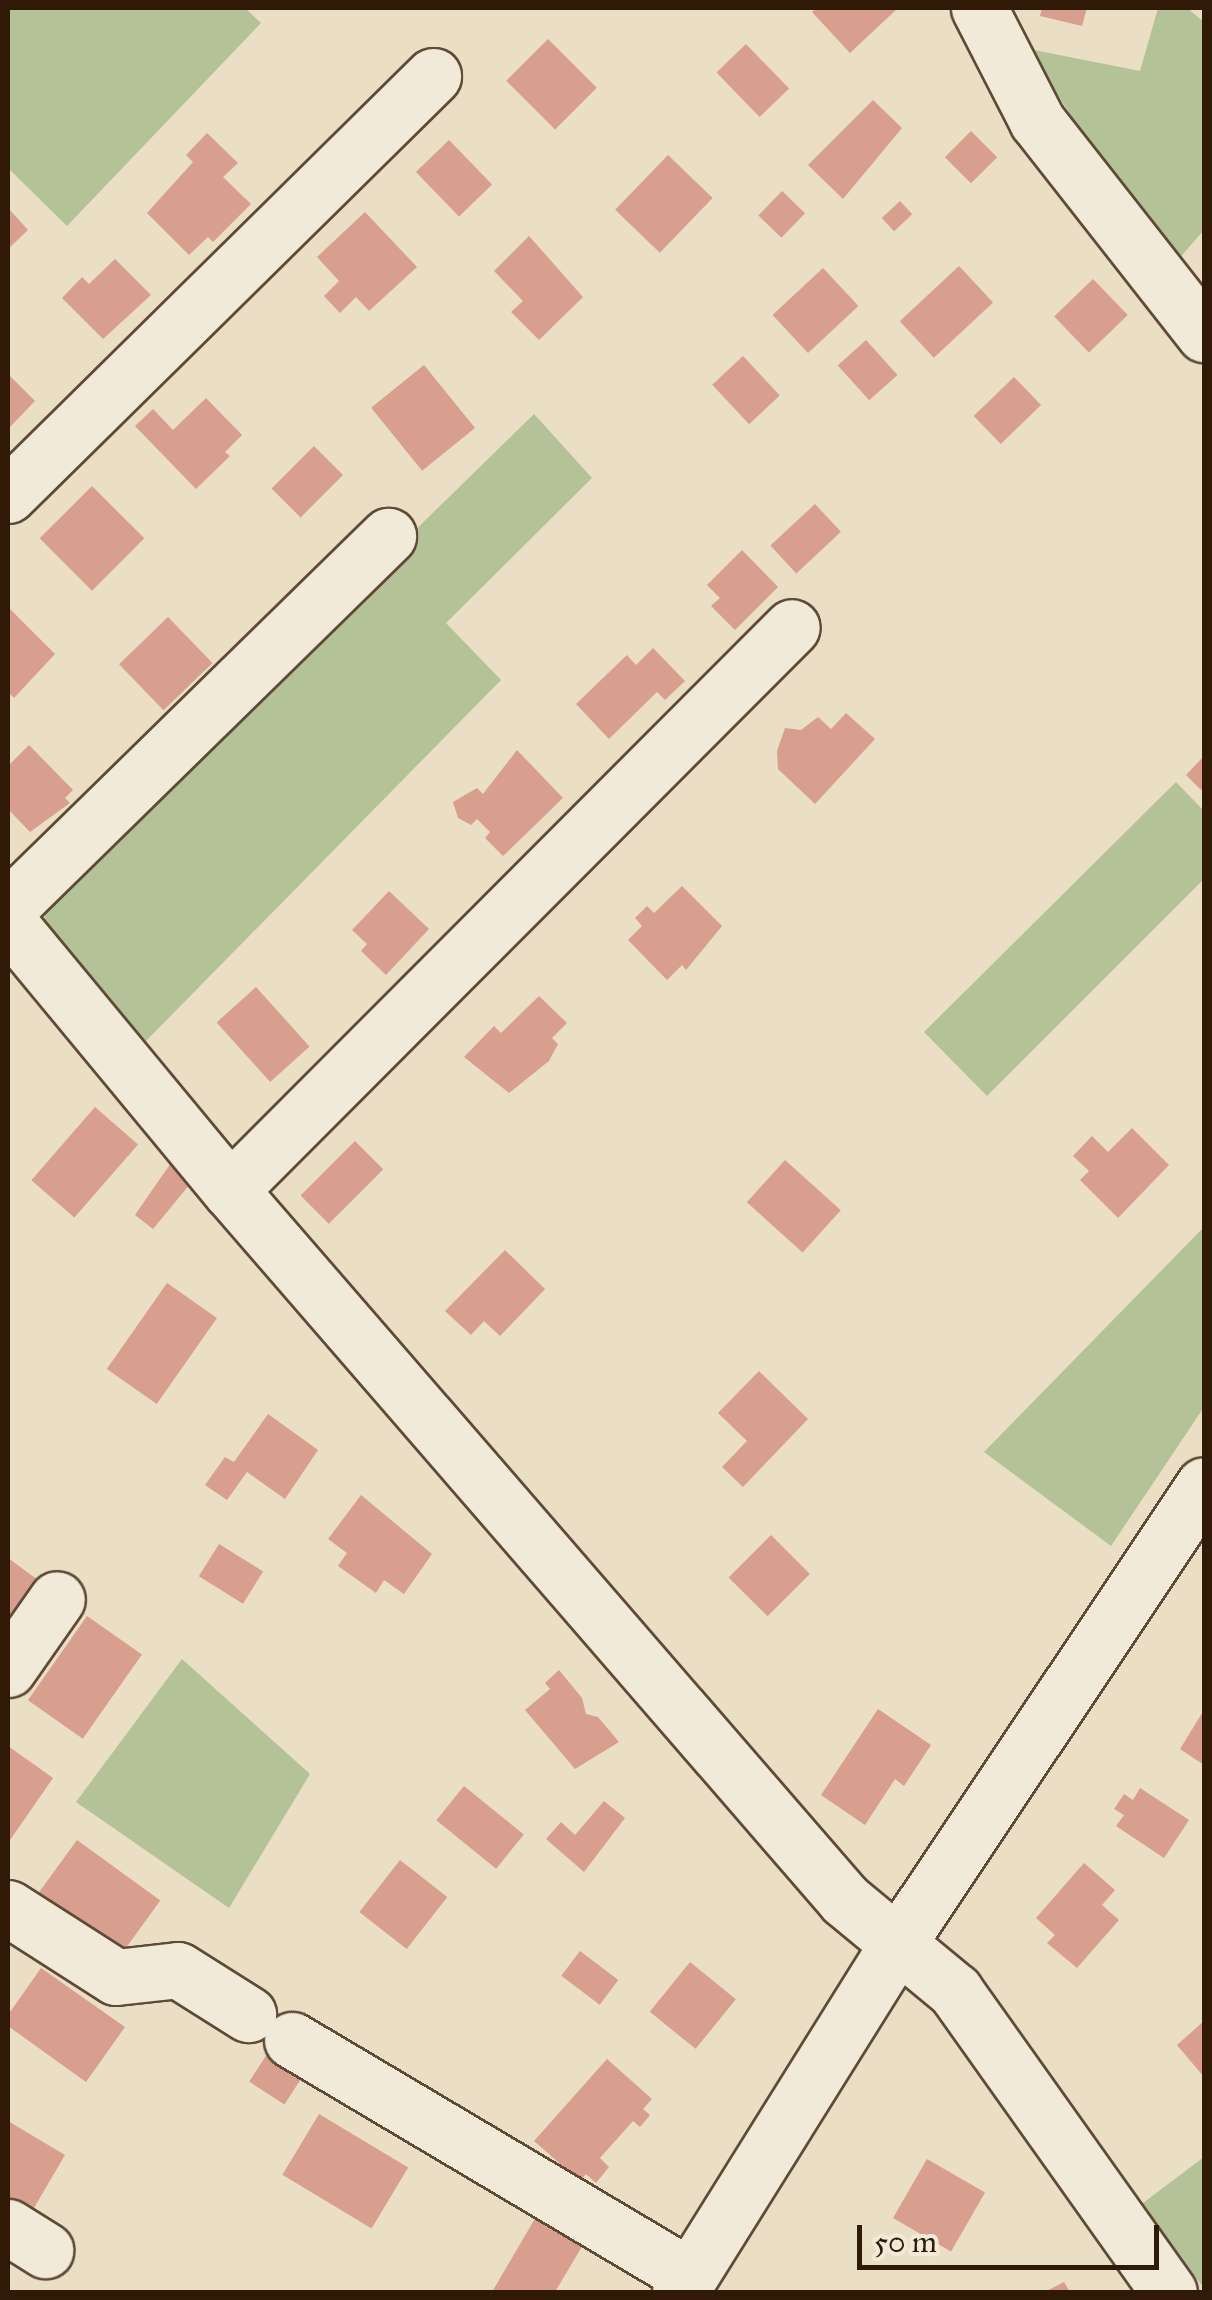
<!DOCTYPE html>
<html>
<head>
<meta charset="utf-8">
<style>
  body { margin:0 }
  #map { position:relative; width:1212px; height:2300px; overflow:hidden; background:#eadec4; font-family:"IM FELL Great Primer",serif }
  div>[style] { position:absolute }
  .green>* { inset:0; background:#b3c297 }
  .building>* { inset:0; background:#d89f8e; transform-origin:0 0 }
  .roads { filter:drop-shadow(2px 0 #5f4a37) drop-shadow(-2px 0 #5f4a37) drop-shadow(0 2px #5f4a37) drop-shadow(0 -2px #5f4a37) }
  .minor>* { height:55px; margin:-27.5px; padding:0 27.5px; transform-origin:27.5px; border-radius:27.5px; background:#f1ead9 }
  span { translate:-50% -50%; white-space:nowrap; text-align:center; line-height:1.15; -webkit-text-stroke:10px #f1ead9; paint-order:stroke }
  .frame { position:absolute; inset:0; border:10px solid #311908; pointer-events:none }
  .scale { position:absolute; left:857px; top:2225px; width:302px; height:45px; box-sizing:border-box; border:5px solid #311908; border-top:0; padding-left:12px; font-size:30px; line-height:35px; white-space:nowrap; color:#311908; -webkit-text-stroke:8px #f1ead9; paint-order:stroke }
</style>
</head>
<body>
<div id="map">
  <div class="green">
    <div style="clip-path:polygon(8px 8px,245px 8px,261px 23px,67px 226px,8px 168px)"></div>
    <div style="clip-path:polygon(1158px 8px,1187px 8px,1204px 22px,1204px 230px,1177px 261px,1140px 226px,1029px 49px,1140px 71px)"></div>
    <div style="clip-path:polygon(534px 414px,592px 478px,446px 623px,501px 680px,142px 1045px,43px 937px,47px 890px)"></div>
    <div style="clip-path:polygon(1176px 782px,1204px 811px,1204px 879px,987px 1096px,924px 1032px)"></div>
    <div style="clip-path:polygon(1204px 1227px,1204px 1407px,1111px 1546px,984px 1452px)"></div>
    <div style="clip-path:polygon(182px 1659px,310px 1774px,229px 1908px,76px 1802px)"></div>
    <div style="clip-path:polygon(1204px 2157px,1204px 2288px,1139px 2206px)"></div>
  </div>
  <div class="building">
    <div style="clip-path:polygon(817px 8px,898px 8px,850px 53px,812px 12px)"></div>
    <div style="clip-path:polygon(1042px 8px,1087px 8px,1082px 26px,1040px 16px)"></div>
    <div style="left:548px;top:39px;width:69px;height:59px;rotate:45deg"></div>
    <div style="left:746px;top:44px;width:62px;height:41px;rotate:46deg"></div>
    <div style="clip-path:polygon(873px 100px,902px 128px,843px 199px,808px 165px)"></div>
    <div style="left:971px;top:131px;width:37px;height:37px;rotate:45deg"></div>
    <div style="clip-path:polygon(207px 133px,238px 163px,223px 177px,251px 204px,213px 242px,208px 237px,189px 255px,147px 213px,193px 162px,186px 155px)"></div>
    <div style="left:449px;top:140px;width:62px;height:46px;rotate:46deg"></div>
    <div style="left:668px;top:155px;width:62px;height:76px;rotate:44deg"></div>
    <div style="left:782px;top:191px;width:32px;height:34px;rotate:44deg"></div>
    <div style="left:900px;top:201px;width:18px;height:25px;rotate:47deg"></div>
    <div style="clip-path:polygon(8px 208px,28px 230px,8px 249px)"></div>
    <div style="clip-path:polygon(365px 212px,417px 267px,369px 311px,356px 297px,340px 313px,324px 296px,339px 281px,317px 257px)"></div>
    <div style="clip-path:polygon(529px 236px,583px 297px,539px 340px,511px 312px,523px 301px,494px 271px)"></div>
    <div style="clip-path:polygon(115px 259px,151px 295px,103px 339px,62px 298px,82px 277px,89px 284px)"></div>
    <div style="left:959px;top:266px;width:50px;height:81px;rotate:47deg"></div>
    <div style="left:823px;top:268px;width:52px;height:69px;rotate:47deg"></div>
    <div style="left:1093px;top:279px;width:50px;height:54px;rotate:46deg"></div>
    <div style="left:866px;top:340px;width:47px;height:38px;rotate:48deg"></div>
    <div style="left:743px;top:356px;width:54px;height:42px;rotate:47deg"></div>
    <div style="left:424px;top:365px;width:81px;height:68px;rotate:51deg"></div>
    <div style="clip-path:polygon(8px 374px,35px 401px,8px 429px)"></div>
    <div style="left:1014px;top:377px;width:39px;height:56px;rotate:46deg"></div>
    <div style="clip-path:polygon(206px 398px,242px 435px,225px 452px,230px 456px,196px 489px,135px 426px,153px 409px,173px 430px)"></div>
    <div style="left:314px;top:446px;width:41px;height:60px;rotate:45deg"></div>
    <div style="left:92px;top:486px;width:74px;height:74px;rotate:45deg"></div>
    <div style="left:815px;top:504px;width:38px;height:61px;rotate:47deg"></div>
    <div style="clip-path:polygon(742px 550px,778px 587px,735px 630px,711px 606px,720px 598px,707px 585px)"></div>
    <div style="clip-path:polygon(8px 607px,55px 654px,14px 698px,8px 692px)"></div>
    <div style="left:168px;top:617px;width:64px;height:68px;rotate:46deg"></div>
    <div style="clip-path:polygon(653px 648px,685px 681px,665px 700px,657px 692px,609px 739px,576px 704px,627px 655px,636px 665px)"></div>
    <div style="clip-path:polygon(846px 713px,875px 739px,815px 804px,778px 769px,777px 751px,785px 728px,801px 730px,818px 717px,831px 729px)"></div>
    <div style="clip-path:polygon(29px 745px,73px 790px,65px 798px,70px 803px,30px 832px,8px 809px,8px 766px)"></div>
    <div style="clip-path:polygon(517px 750px,563px 798px,503px 856px,485px 838px,490px 832px,477px 819px,471px 825px,458px 818px,453px 802px,477px 788px,483px 794px)"></div>
    <div style="clip-path:polygon(1204px 756px,1204px 787px,1201px 790px,1186px 775px)"></div>
    <div style="clip-path:polygon(682px 886px,722px 926px,686px 970px,682px 965px,667px 980px,628px 940px,642px 926px,635px 918px,647px 906px,654px 913px)"></div>
    <div style="clip-path:polygon(389px 891px,429px 929px,386px 975px,361px 951px,367px 944px,352px 930px)"></div>
    <div style="left:256px;top:987px;width:80px;height:53px;rotate:48deg"></div>
    <div style="clip-path:polygon(539px 996px,567px 1023px,552px 1038px,558px 1044px,549px 1061px,509px 1093px,464px 1057px,494px 1026px,501px 1033px)"></div>
    <div style="left:95px;top:1107px;width:57px;height:97px;rotate:41deg"></div>
    <div style="clip-path:polygon(1132px 1128px,1169px 1165px,1118px 1218px,1080px 1180px,1089px 1171px,1073px 1156px,1092px 1136px,1108px 1152px)"></div>
    <div style="left:355px;top:1141px;width:40px;height:77px;rotate:45deg"></div>
    <div style="clip-path:polygon(173px 1160px,195px 1178px,153px 1229px,135px 1215px)"></div>
    <div style="left:785px;top:1160px;width:75px;height:57px;rotate:42deg"></div>
    <div style="clip-path:polygon(505px 1250px,545px 1289px,500px 1336px,484px 1321px,471px 1335px,445px 1311px)"></div>
    <div style="left:167px;top:1283px;width:61px;height:105px;rotate:35deg"></div>
    <div style="clip-path:polygon(759px 1371px,808px 1419px,743px 1487px,722px 1467px,747px 1441px,718px 1413px)"></div>
    <div style="clip-path:polygon(268px 1414px,318px 1450px,285px 1499px,247px 1472px,227px 1500px,205px 1485px,225px 1457px,234px 1462px)"></div>
    <div style="clip-path:polygon(361px 1495px,432px 1554px,404px 1594px,384px 1580px,376px 1593px,338px 1566px,347px 1553px,328px 1539px)"></div>
    <div style="left:771px;top:1535px;width:55px;height:60px;rotate:45deg"></div>
    <div style="left:219px;top:1544px;width:52px;height:38px;rotate:32deg"></div>
    <div style="clip-path:polygon(8px 1558px,38px 1580px,8px 1623px)"></div>
    <div style="left:87px;top:1616px;width:67px;height:103px;rotate:35deg"></div>
    <div style="clip-path:polygon(559px 1670px,582px 1698px,586px 1714px,598px 1717px,619px 1742px,575px 1769px,525px 1710px,550px 1689px,545px 1683px)"></div>
    <div style="clip-path:polygon(878px 1709px,931px 1745px,904px 1786px,895px 1779px,865px 1825px,821px 1795px)"></div>
    <div style="clip-path:polygon(1204px 1710px,1204px 1765px,1180px 1749px)"></div>
    <div style="clip-path:polygon(8px 1746px,53px 1778px,8px 1843px)"></div>
    <div style="left:464px;top:1786px;width:77px;height:44px;rotate:39deg"></div>
    <div style="clip-path:polygon(1140px 1788px,1189px 1820px,1164px 1858px,1116px 1826px,1124px 1815px,1114px 1809px,1124px 1794px,1133px 1800px)"></div>
    <div style="clip-path:polygon(604px 1801px,625px 1818px,584px 1872px,546px 1839px,561px 1822px,575px 1835px)"></div>
    <div style="left:77px;top:1840px;width:103px;height:67px;rotate:36deg"></div>
    <div style="left:400px;top:1860px;width:60px;height:66px;rotate:38deg"></div>
    <div style="clip-path:polygon(1084px 1863px,1115px 1890px,1102px 1905px,1119px 1920px,1077px 1968px,1047px 1943px,1055px 1935px,1036px 1918px)"></div>
    <div style="left:580px;top:1951px;width:48px;height:31px;rotate:37deg"></div>
    <div style="left:690px;top:1962px;width:59px;height:64px;rotate:39deg"></div>
    <div style="clip-path:polygon(41px 1968px,125px 2027px,86px 2082px,8px 2026px,8px 2015px)"></div>
    <div style="clip-path:polygon(1204px 2021px,1204px 2077px,1177px 2045px)"></div>
    <div style="left:271px;top:2048px;width:42px;height:40px;rotate:33deg"></div>
    <div style="clip-path:polygon(607px 2059px,652px 2099px,643px 2109px,650px 2115px,640px 2127px,633px 2121px,600px 2158px,609px 2167px,596px 2183px,586px 2174px,580px 2181px,534px 2141px)"></div>
    <div style="left:319px;top:2114px;width:104px;height:71px;rotate:31deg"></div>
    <div style="clip-path:polygon(8px 2121px,65px 2155px,31px 2213px,8px 2199px)"></div>
    <div style="left:927px;top:2159px;width:67px;height:68px;rotate:30deg"></div>
    <div style="clip-path:polygon(540px 2210px,587px 2238px,555px 2292px,492px 2292px)"></div>
    <div style="clip-path:polygon(1064px 2282px,1070px 2292px,1045px 2292px)"></div>
  </div>
  <div class="roads">
    <div class="minor">
      <div style="left:979px;top:8px;width:127px;rotate:62.8deg"></div>
      <div style="left:1037px;top:121px;width:271px;rotate:51.9deg"></div>
      <div style="left:8px;top:495px;width:597px;rotate:-44.59deg"></div>
      <div style="left:8px;top:908px;width:532px;rotate:-44.39deg"></div>
      <div style="left:8px;top:922px;width:348px;rotate:50.4deg"></div>
      <div style="left:230px;top:1190px;width:939px;rotate:49.1deg"></div>
      <div style="left:845px;top:1900px;width:143px;rotate:39.6deg"></div>
      <div style="left:955px;top:1991px;width:369px;rotate:54.6deg"></div>
      <div style="left:230px;top:1190px;width:795px;rotate:-45.05deg"></div>
      <div style="left:8px;top:1669px;width:85px;rotate:-55deg"></div>
      <div style="left:8px;top:1908px;width:128px;rotate:32.6deg"></div>
      <div style="left:116px;top:1977px;width:62px;rotate:-6.4deg"></div>
      <div style="left:178px;top:1970px;width:83px;rotate:32.2deg"></div>
      <div style="left:292px;top:2040px;width:462px;rotate:30.7deg"></div>
      <div style="left:8px;top:2227px;width:44px;rotate:31.9deg"></div>
      <div style="left:680px;top:2292px;width:408px;rotate:-58deg"></div>
      <div style="left:896px;top:1946px;width:554px;rotate:-56.25deg"></div>
    </div>
  </div>
  <div class="frame"></div>
  <div class="scale">50 m</div>
</div>
</body>
</html>
